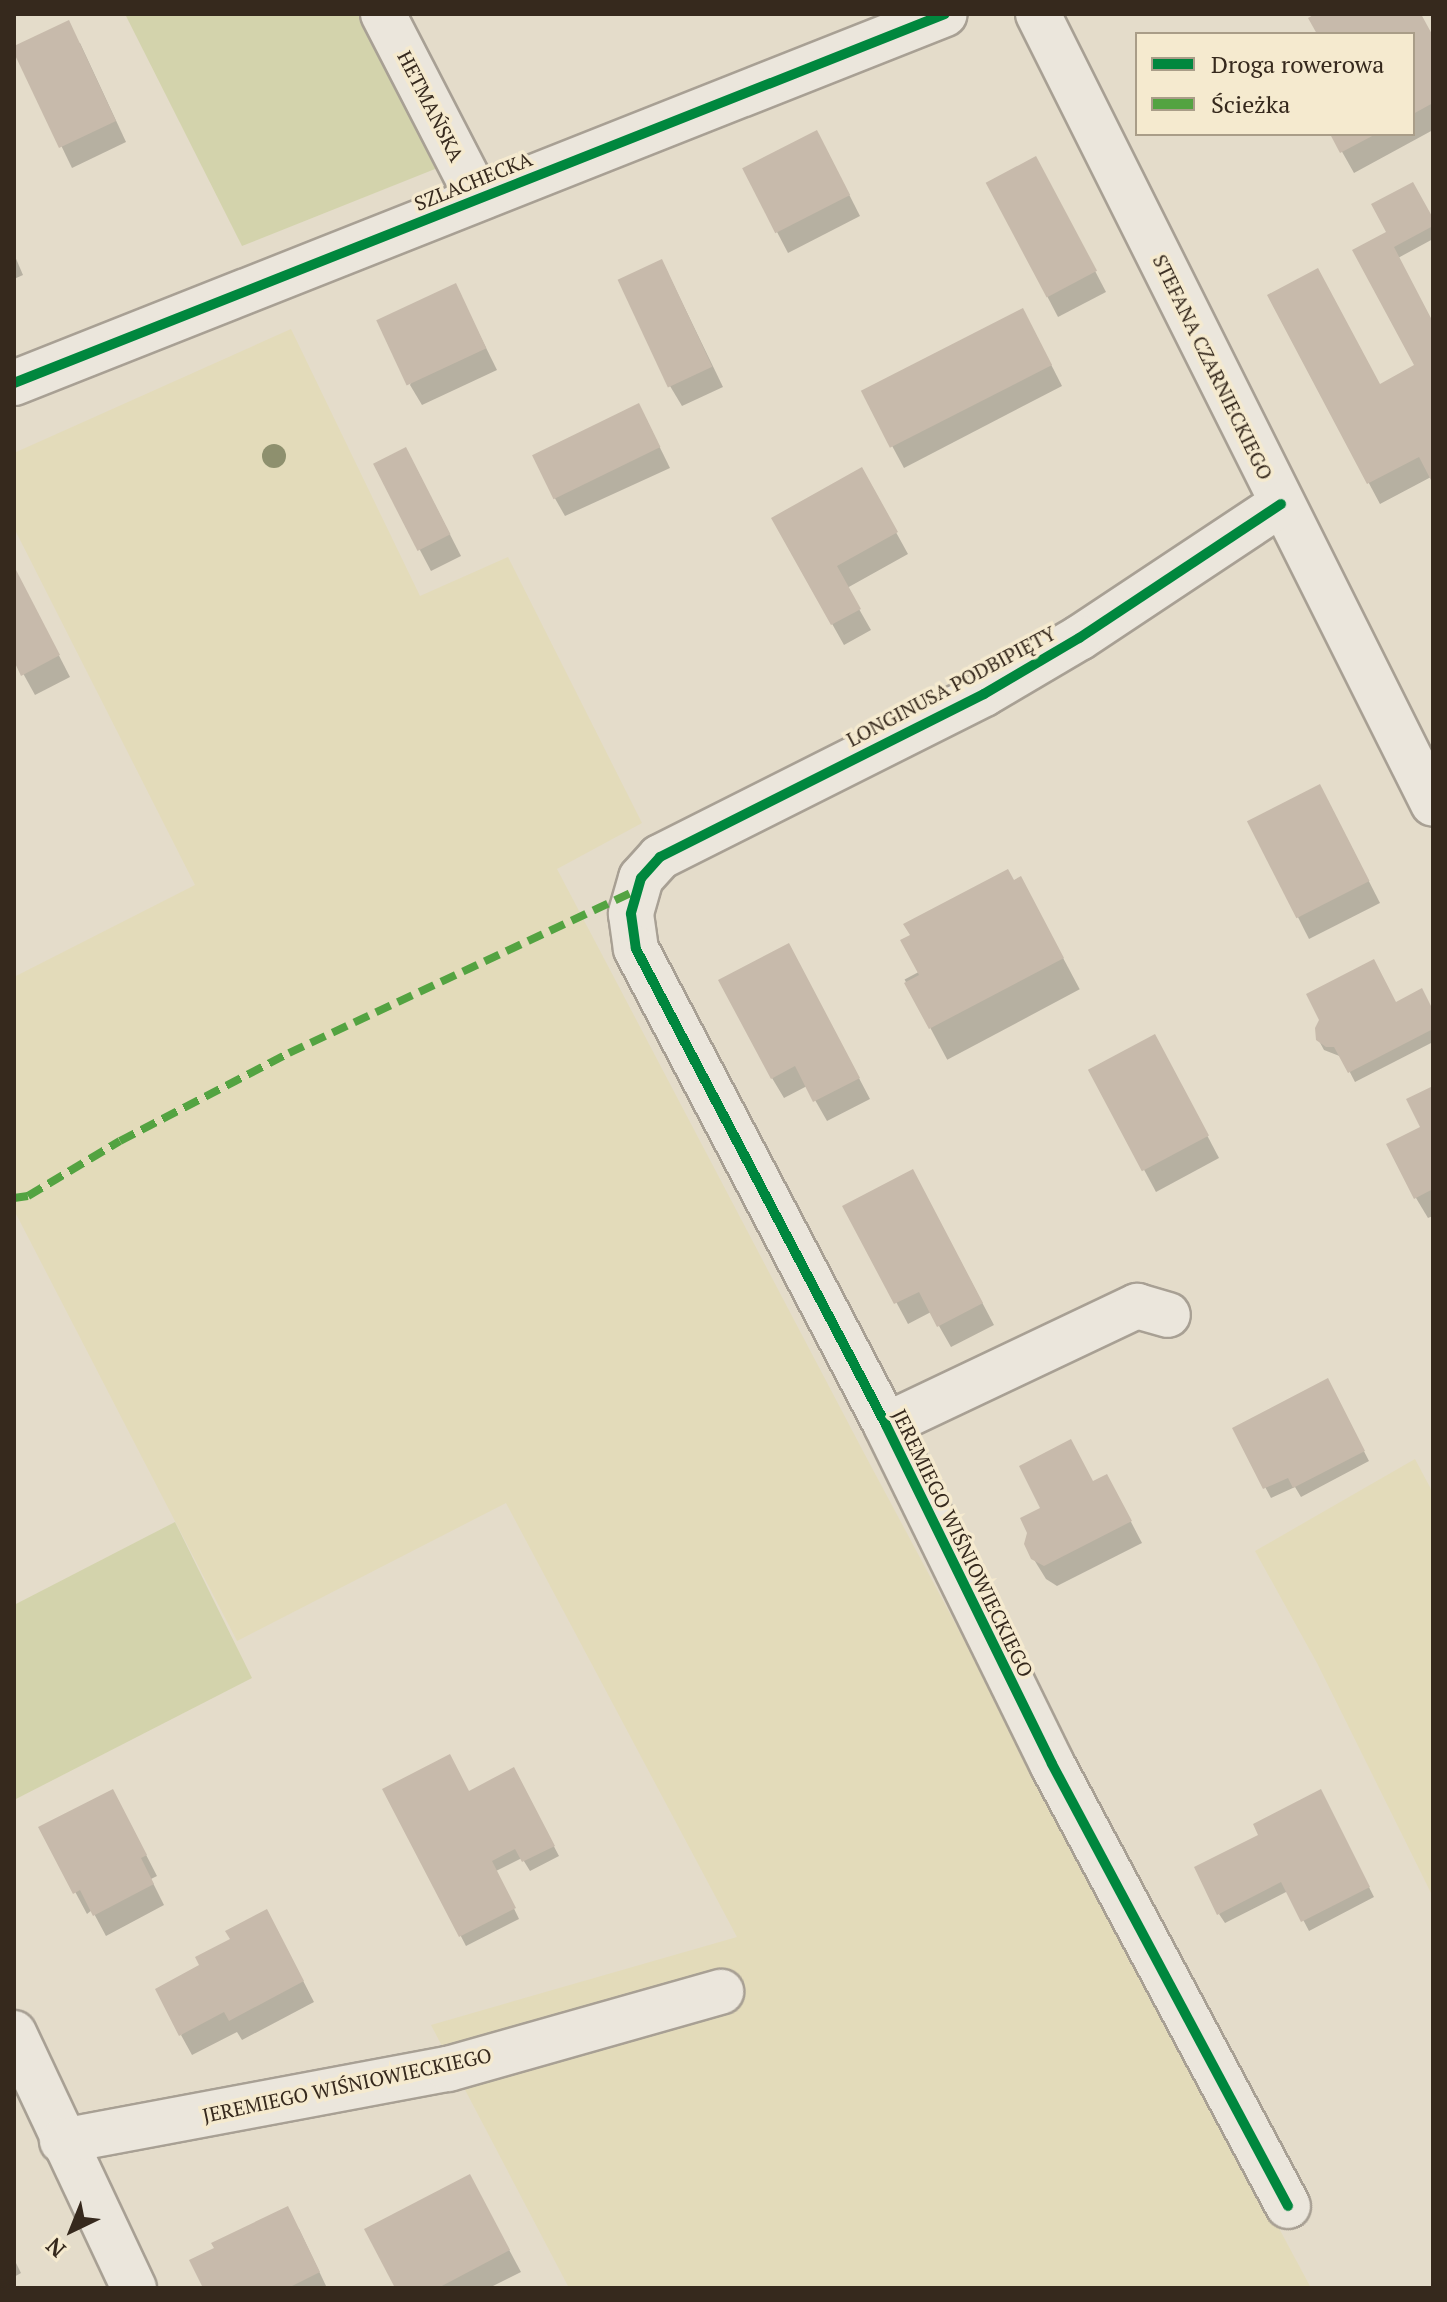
<!DOCTYPE html>
<html>
<head>
<meta charset="utf-8">
<style>
  body { margin:0 }
  #map { position:relative; width:1447px; height:2302px; overflow:hidden; background:#e4dcca; font-family:"PT Serif",serif }
  div>[style] { position:absolute }
  .farmland>* { inset:0; background:#e3dbba }
  .green>* { inset:0; background:#d3d3ac }
  .shadow>* { inset:0; background:#0003; transform-origin:0 0 }
  .building>* { inset:0; background:#c7baab; transform-origin:0 0 }
  .roads { filter:drop-shadow(2px 0 #a8a094) drop-shadow(-2px 0 #a8a094) drop-shadow(0 2px #a8a094) drop-shadow(0 -2px #a8a094) }
  .minor>* { height:44px; margin:-22px; padding:0 22px; transform-origin:22px; border-radius:22px; background:#ebe6dc }
  .quiet>* { height:8px; margin-top:-4px; transform-origin:0; background:repeating-linear-gradient(90deg,#53a341 0 16px,transparent 0 24px) }
  .cycleway>* { height:10px; margin:-5px; padding:0 5px; transform-origin:5px; border-radius:5px; background:#00873e }
  .trees>* { width:24px; height:24px; margin:-12px; border-radius:50%; background:#8e906e }
  span { translate:-50% -50%; white-space:nowrap; text-align:center; line-height:1.15; -webkit-text-stroke:7px #f5eacf; paint-order:stroke }
  .street-label { font-size:20px; color:#36291d }
  .frame { position:absolute; inset:0; border:16px solid #36291d; pointer-events:none }
  .legend { position:absolute; left:1135px; top:32px; width:280px; height:104px; box-sizing:border-box; background:#f5eacf; border:2px solid #a99d88; margin:0; padding:10px 14px; list-style:none; font-size:24px; color:#36291d }
  .legend li { display:flex; align-items:center; gap:16px; height:40px }
  .legend b { width:40px; border:2px solid #a99d88 }
  .north { position:absolute; left:32px; top:2190px; width:80px; height:80px; -webkit-text-stroke:6px #f5eacf; paint-order:stroke; rotate:223deg; font-size:22px; font-weight:700; line-height:32px; text-align:center; color:#36291d }
  .north::after { content:''; display:block; margin:auto; width:28px; height:36px; background:#36291d; clip-path:polygon(50% 0,100% 100%,50% 72%,0 100%) }
</style>
</head>
<body>
<div id="map">
  <div class="farmland">
    <div style="clip-path:polygon(291px 329px,420px 596px,508px 557px,642px 823px,557px 869px,864px 1453px,1311px 2288px,569px 2288px,431px 2025px,737px 1937px,506px 1503px,237px 1641px,14px 1210px,14px 977px,195px 885px,14px 528px,14px 453px)"></div>
    <div style="clip-path:polygon(1415px 1459px,1433px 1493px,1433px 1897px,1317px 1663px,1255px 1551px)"></div>
  </div>
  <div class="green">
    <div style="clip-path:polygon(125px 14px,361px 14px,440px 167px,242px 246px)"></div>
    <div style="clip-path:polygon(175px 1522px,252px 1678px,14px 1800px,14px 1605px)"></div>
  </div>
  <div class="shadow">
    <div style="clip-path:polygon(1319px 14px,1420px 14px,1433px 39px,1433px 130px,1354px 173px,1332px 134px,1413px 134px,1413px 34px,1319px 34px)"></div>
    <div style="clip-path:polygon(80px 43px,126px 142px,72px 168px,14px 48px)"></div>
    <div style="clip-path:polygon(828px 153px,860px 216px,788px 253px,744px 169px)"></div>
    <div style="clip-path:polygon(1047px 179px,1106px 292px,1058px 317px,988px 183px)"></div>
    <div style="clip-path:polygon(1433px 222px,1433px 239px,1398px 258px,1433px 323px,1433px 480px,1431px 477px,1380px 504px,1269px 296px,1380px 386px,1417px 366px,1355px 251px)"></div>
    <div style="clip-path:polygon(14px 254px,23px 275px,14px 279px)"></div>
    <div style="clip-path:polygon(662px 261px,723px 387px,682px 406px,670px 386px)"></div>
    <div style="clip-path:polygon(455px 285px,497px 370px,422px 405px,410px 385px)"></div>
    <div style="clip-path:polygon(1034px 331px,1062px 386px,904px 468px,863px 392px)"></div>
    <div style="clip-path:polygon(639px 405px,670px 468px,565px 516px,553px 495px)"></div>
    <div style="clip-path:polygon(375px 465px,417px 470px,461px 556px,431px 571px)"></div>
    <div style="clip-path:polygon(861px 469px,908px 554px,847px 588px,871px 630px,844px 645px,773px 519px)"></div>
    <div style="clip-path:polygon(14px 568px,70px 677px,35px 695px,14px 657px)"></div>
    <div style="clip-path:polygon(1331px 807px,1380px 903px,1309px 939px,1250px 822px)"></div>
    <div style="left:1037px;top:909px;width:91px;height:150px;rotate:62deg"></div>
    <div style="clip-path:polygon(800px 966px,870px 1099px,827px 1121px,807px 1086px,784px 1098px,772px 1078px)"></div>
    <div style="clip-path:polygon(1433px 1012px,1433px 1042px,1355px 1082px,1342px 1057px,1324px 1050px,1318px 1039px)"></div>
    <div style="clip-path:polygon(1166px 1057px,1219px 1158px,1156px 1192px,1091px 1071px)"></div>
    <div style="clip-path:polygon(1433px 1088px,1433px 1216px,1428px 1218px,1416px 1198px,1423px 1128px)"></div>
    <div style="clip-path:polygon(924px 1192px,994px 1325px,951px 1347px,931px 1312px,908px 1324px,845px 1207px)"></div>
    <div style="clip-path:polygon(1333px 1391px,1369px 1461px,1301px 1497px,1295px 1487px,1271px 1498px,1234px 1429px)"></div>
    <div style="clip-path:polygon(1093px 1483px,1118px 1497px,1142px 1543px,1057px 1586px,1046px 1579px,1033px 1558px,1029px 1533px)"></div>
    <div style="clip-path:polygon(519px 1780px,559px 1856px,530px 1871px,522px 1858px,496px 1871px,519px 1919px,466px 1946px,385px 1790px,468px 1794px)"></div>
    <div style="clip-path:polygon(1326px 1802px,1374px 1897px,1309px 1931px,1288px 1891px,1225px 1923px,1219px 1914px)"></div>
    <div style="clip-path:polygon(124px 1812px,157px 1876px,151px 1879px,164px 1905px,106px 1936px,92px 1910px,87px 1914px,41px 1828px)"></div>
    <div style="clip-path:polygon(278px 1932px,314px 2002px,242px 2040px,237px 2032px,192px 2055px,181px 2035px)"></div>
    <div style="clip-path:polygon(481px 2197px,521px 2272px,489px 2288px,397px 2288px)"></div>
    <div style="clip-path:polygon(299px 2229px,327px 2288px,205px 2288px)"></div>
    <div style="clip-path:polygon(14px 2259px,21px 2273px,14px 2277px)"></div>
  </div>
  <div class="building">
    <div style="clip-path:polygon(1315px 14px,1421px 14px,1433px 36px,1433px 103px,1413px 114px,1413px 34px,1317px 34px,1308px 18px)"></div>
    <div style="clip-path:polygon(69px 20px,116px 121px,59px 148px,14px 53px,14px 46px)"></div>
    <div style="left:817px;top:130px;width:73px;height:84px;rotate:63deg"></div>
    <div style="clip-path:polygon(1330px 134px,1376px 134px,1340px 153px)"></div>
    <div style="left:1036px;top:156px;width:130px;height:57px;rotate:62deg"></div>
    <div style="clip-path:polygon(1413px 182px,1433px 218px,1433px 226px,1394px 247px,1433px 322px,1433px 484px,1419px 457px,1367px 484px,1267px 295px,1318px 268px,1380px 384px,1414px 365px,1352px 250px,1386px 232px,1371px 204px)"></div>
    <div style="left:662px;top:259px;width:119px;height:49px;rotate:65deg"></div>
    <div style="left:456px;top:283px;width:72px;height:88px;rotate:65deg"></div>
    <div style="left:1023px;top:308px;width:64px;height:182px;rotate:63deg"></div>
    <div style="left:639px;top:403px;width:49px;height:119px;rotate:64deg"></div>
    <div style="left:406px;top:447px;width:98px;height:37px;rotate:63deg"></div>
    <div style="clip-path:polygon(862px 467px,898px 532px,837px 566px,861px 609px,831px 625px,771px 518px)"></div>
    <div style="clip-path:polygon(14px 566px,60px 655px,21px 676px,14px 661px)"></div>
    <div style="left:1320px;top:784px;width:109px;height:82px;rotate:63deg"></div>
    <div style="clip-path:polygon(1008px 869px,1014px 880px,1021px 876px,1064px 958px,929px 1029px,904px 983px,919px 975px,900px 940px,910px 935px,903px 924px)"></div>
    <div style="clip-path:polygon(789px 943px,860px 1078px,813px 1102px,795px 1066px,771px 1079px,718px 980px)"></div>
    <div style="clip-path:polygon(1374px 959px,1396px 1002px,1422px 988px,1433px 1010px,1433px 1029px,1348px 1073px,1334px 1047px,1326px 1047px,1316px 1040px,1315px 1028px,1319px 1020px,1306px 994px)"></div>
    <div style="left:1155px;top:1034px;width:115px;height:76px;rotate:62deg"></div>
    <div style="clip-path:polygon(1433px 1086px,1433px 1189px,1414px 1199px,1386px 1144px,1420px 1127px,1406px 1099px)"></div>
    <div style="clip-path:polygon(913px 1169px,983px 1303px,937px 1327px,919px 1292px,894px 1304px,842px 1206px)"></div>
    <div style="clip-path:polygon(1328px 1378px,1365px 1451px,1293px 1488px,1288px 1478px,1263px 1489px,1232px 1428px)"></div>
    <div style="clip-path:polygon(1071px 1439px,1093px 1481px,1107px 1474px,1132px 1521px,1044px 1566px,1031px 1559px,1024px 1544px,1027px 1533px,1020px 1518px,1040px 1508px,1019px 1466px)"></div>
    <div style="clip-path:polygon(450px 1754px,469px 1791px,514px 1767px,555px 1846px,522px 1862px,515px 1849px,492px 1861px,516px 1908px,459px 1937px,382px 1789px)"></div>
    <div style="clip-path:polygon(113px 1789px,147px 1855px,141px 1858px,154px 1884px,93px 1916px,80px 1890px,73px 1894px,38px 1827px)"></div>
    <div style="clip-path:polygon(1321px 1789px,1370px 1887px,1301px 1922px,1281px 1882px,1217px 1915px,1194px 1867px,1258px 1835px,1253px 1824px)"></div>
    <div style="clip-path:polygon(267px 1909px,304px 1981px,229px 2021px,224px 2012px,179px 2036px,155px 1989px,199px 1965px,195px 1957px,230px 1939px,225px 1931px)"></div>
    <div style="clip-path:polygon(470px 2174px,510px 2250px,438px 2288px,395px 2288px,364px 2229px)"></div>
    <div style="clip-path:polygon(288px 2206px,320px 2272px,288px 2288px,203px 2288px,189px 2260px,214px 2248px,211px 2243px)"></div>
  </div>
  <div class="roads">
    <div class="minor">
      <div style="left:383px;top:14px;width:207px;rotate:62.7deg"></div>
      <div style="left:1038px;top:14px;width:883px;rotate:63.43deg"></div>
      <div style="left:14px;top:383px;width:1001px;rotate:-21.62deg"></div>
      <div style="left:1281px;top:504px;width:242px;rotate:146.4deg"></div>
      <div style="left:1079px;top:638px;width:110px;rotate:149.5deg"></div>
      <div style="left:984px;top:694px;width:363px;rotate:153.3deg"></div>
      <div style="left:660px;top:857px;width:28px;rotate:132deg"></div>
      <div style="left:641px;top:878px;width:37px;rotate:106deg"></div>
      <div style="left:631px;top:914px;width:35px;rotate:82deg"></div>
      <div style="left:636px;top:949px;width:538px;rotate:62.29deg"></div>
      <div style="left:886px;top:1425px;width:377px;rotate:63.9deg"></div>
      <div style="left:1052px;top:1764px;width:501px;rotate:61.9deg"></div>
      <div style="left:886px;top:1425px;width:278px;rotate:-25.4deg"></div>
      <div style="left:1137px;top:1306px;width:32px;rotate:16deg"></div>
      <div style="left:14px;top:2033px;width:282px;rotate:64.8deg"></div>
      <div style="left:62px;top:2141px;width:393px;rotate:-10.6deg"></div>
      <div style="left:448px;top:2069px;width:284px;rotate:-15.8deg"></div>
    </div>
  </div>
  <div class="quiet">
    <div style="left:14px;top:1198px;width:14px;rotate:-8deg"></div>
    <div style="left:28px;top:1196px;width:107px;rotate:-30.9deg"></div>
    <div style="left:120px;top:1141px;width:191px;rotate:-27.5deg"></div>
    <div style="left:289px;top:1053px;width:384px;rotate:-25.1deg"></div>
  </div>
  <div class="cycleway">
    <div style="left:14px;top:383px;width:1001px;rotate:-21.62deg"></div>
    <div style="left:1281px;top:504px;width:242px;rotate:146.4deg"></div>
    <div style="left:1079px;top:638px;width:110px;rotate:149.5deg"></div>
    <div style="left:984px;top:694px;width:363px;rotate:153.3deg"></div>
    <div style="left:660px;top:857px;width:28px;rotate:132deg"></div>
    <div style="left:641px;top:878px;width:37px;rotate:106deg"></div>
    <div style="left:631px;top:914px;width:35px;rotate:82deg"></div>
    <div style="left:636px;top:949px;width:538px;rotate:62.29deg"></div>
    <div style="left:886px;top:1425px;width:377px;rotate:63.9deg"></div>
    <div style="left:1052px;top:1764px;width:501px;rotate:61.9deg"></div>
  </div>
  <div class="trees">
    <div style="left:274px;top:456px"></div>
  </div>
  <div class="street-label">
    <span style="left:431px;top:106px;rotate:63deg">HETMAŃSKA</span>
    <span style="left:473px;top:181px;rotate:-22deg">SZLACHECKA</span>
    <span style="left:1213px;top:367px;rotate:64deg">STEFANA CZARNIECKIEGO</span>
    <span style="left:951px;top:686px;rotate:-28deg">LONGINUSA PODBIPIĘTY</span>
    <span style="left:963px;top:1543px;rotate:64deg">JEREMIEGO WIŚNIOWIECKIEGO</span>
    <span style="left:347px;top:2085px;rotate:-12deg">JEREMIEGO WIŚNIOWIECKIEGO</span>
  </div>
  <div class="frame"></div>
  <ul class="legend">
  <li><b style="height:10px;background:#00873e"></b>Droga rowerowa</li>
  <li><b style="height:10px;background:#53a341"></b>Ścieżka</li>
  </ul>
  <div class="north">N</div>
</div>
</body>
</html>
